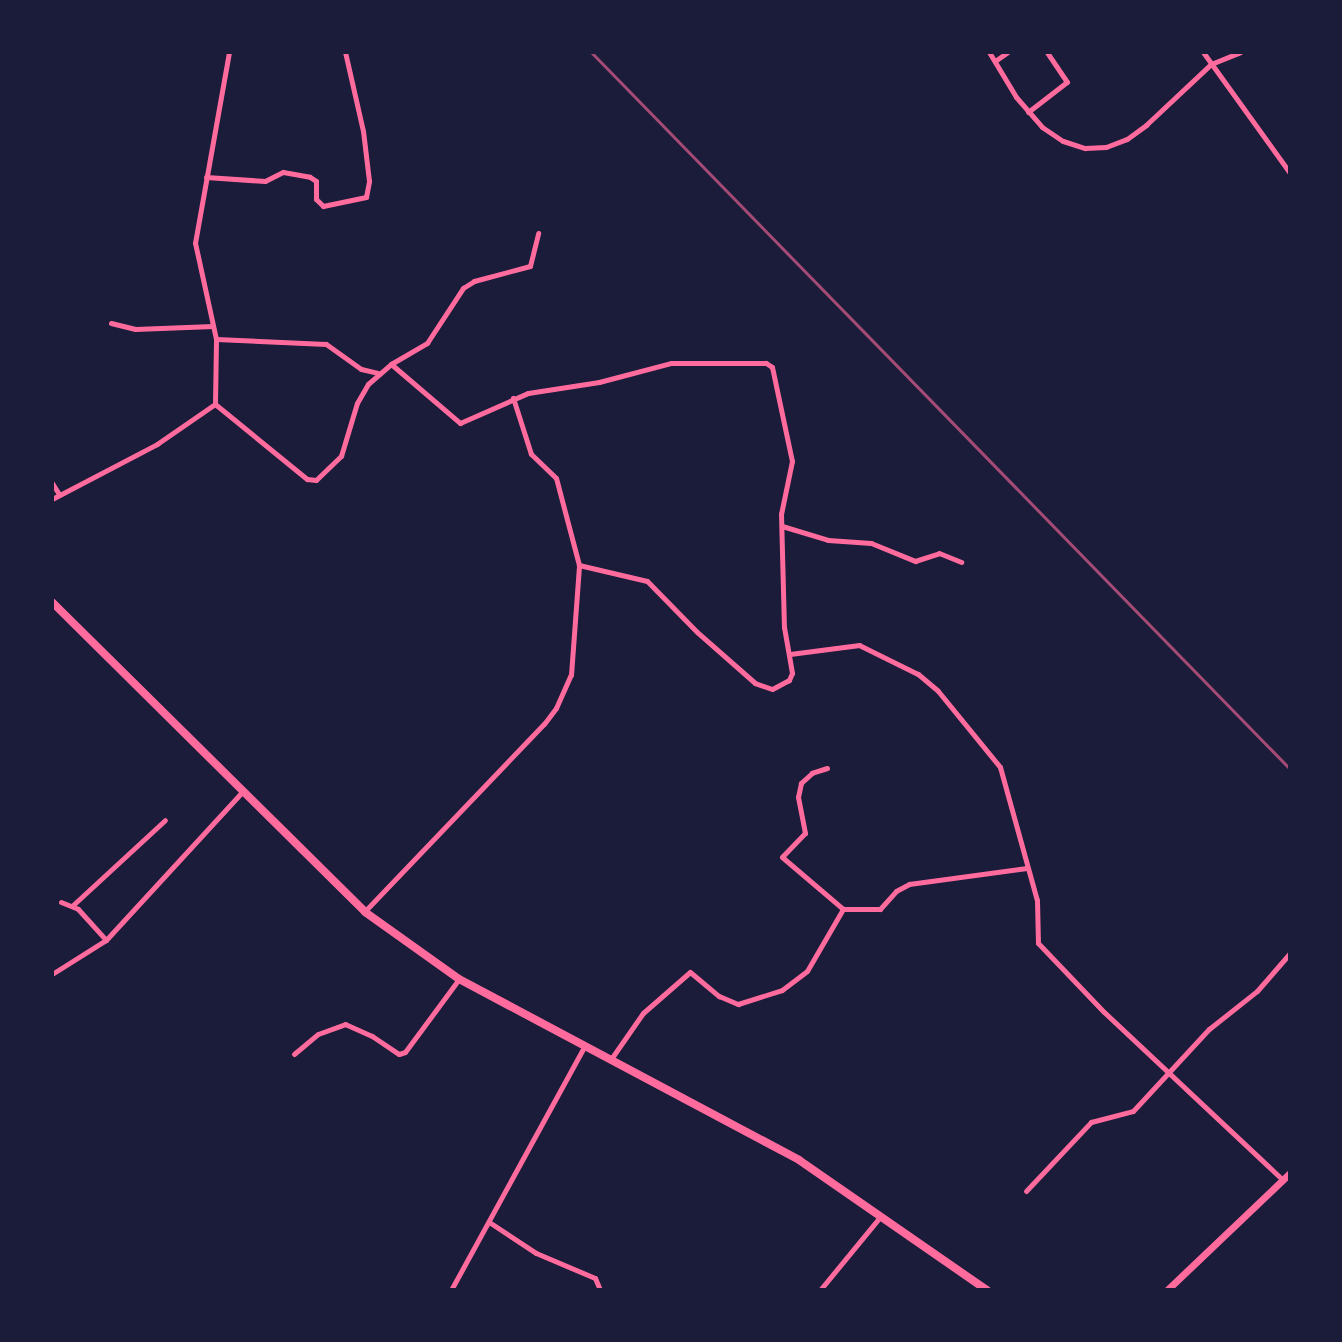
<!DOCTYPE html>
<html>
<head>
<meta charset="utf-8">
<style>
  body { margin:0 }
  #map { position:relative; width:1342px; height:1342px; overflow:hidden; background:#1b1b3a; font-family:Manrope,sans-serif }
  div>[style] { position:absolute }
  .minor>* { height:5px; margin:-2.5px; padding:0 2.5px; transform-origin:2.5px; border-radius:2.5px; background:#ff6b9d }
  .secondary>* { height:7px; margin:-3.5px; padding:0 3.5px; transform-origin:3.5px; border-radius:3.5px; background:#ff6b9d }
  .trunk>* { height:8px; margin:-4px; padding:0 4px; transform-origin:4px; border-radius:4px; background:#ff6b9d }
  .rail>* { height:3px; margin:-1.5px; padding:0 1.5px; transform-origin:1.5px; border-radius:1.5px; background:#a44b75 }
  span { translate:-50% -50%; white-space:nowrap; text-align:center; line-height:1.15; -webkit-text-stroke:8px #1b1b3a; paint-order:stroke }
  .frame { position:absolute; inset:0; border:54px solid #1b1b3a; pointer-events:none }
</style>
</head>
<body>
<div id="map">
  <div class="minor">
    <div style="left:989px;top:52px;width:52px;rotate:59deg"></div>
    <div style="left:1016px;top:97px;width:40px;rotate:49deg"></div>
    <div style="left:1042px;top:127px;width:25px;rotate:34deg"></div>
    <div style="left:1063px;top:141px;width:23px;rotate:18deg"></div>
    <div style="left:1085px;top:148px;width:21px;rotate:-3deg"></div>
    <div style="left:1106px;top:147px;width:22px;rotate:-21deg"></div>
    <div style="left:1127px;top:139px;width:24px;rotate:-36deg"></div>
    <div style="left:1146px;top:125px;width:89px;rotate:-43.2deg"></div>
    <div style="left:1211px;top:64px;width:31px;rotate:-22deg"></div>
    <div style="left:1203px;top:52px;width:149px;rotate:54.3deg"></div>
    <div style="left:995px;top:61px;width:16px;rotate:-35deg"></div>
    <div style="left:1028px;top:112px;width:49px;rotate:-37.6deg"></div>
    <div style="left:1067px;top:82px;width:36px;rotate:-124deg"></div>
    <div style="left:206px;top:177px;width:59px;rotate:3.9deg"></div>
    <div style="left:265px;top:181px;width:20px;rotate:-27deg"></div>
    <div style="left:283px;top:172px;width:27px;rotate:10deg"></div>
    <div style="left:310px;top:177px;width:7px;rotate:34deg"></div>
    <div style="left:316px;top:181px;width:18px;rotate:90deg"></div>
    <div style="left:316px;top:199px;width:10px;rotate:45deg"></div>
    <div style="left:323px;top:206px;width:44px;rotate:-11.8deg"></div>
    <div style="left:366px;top:197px;width:16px;rotate:-79deg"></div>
    <div style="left:369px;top:181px;width:50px;rotate:-96.8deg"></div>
    <div style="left:363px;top:131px;width:81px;rotate:-102.8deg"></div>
    <div style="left:111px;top:323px;width:25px;rotate:14deg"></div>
    <div style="left:135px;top:329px;width:78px;rotate:-2.2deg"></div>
    <div style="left:216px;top:339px;width:110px;rotate:2.6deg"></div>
    <div style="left:326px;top:344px;width:43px;rotate:35.5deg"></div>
    <div style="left:361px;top:369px;width:17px;rotate:13deg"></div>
    <div style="left:391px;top:364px;width:91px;rotate:40.5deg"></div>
    <div style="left:460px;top:423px;width:74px;rotate:-23.8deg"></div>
    <div style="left:528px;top:393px;width:72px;rotate:-8.8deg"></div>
    <div style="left:599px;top:382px;width:74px;rotate:-14.8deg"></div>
    <div style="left:671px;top:363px;width:95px"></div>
    <div style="left:766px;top:363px;width:7px;rotate:34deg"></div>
    <div style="left:772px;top:367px;width:96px;rotate:78deg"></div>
    <div style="left:792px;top:461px;width:54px;rotate:101.7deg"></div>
    <div style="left:781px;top:514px;width:113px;rotate:88.5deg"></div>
    <div style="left:784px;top:627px;width:47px;rotate:80.1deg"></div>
    <div style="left:792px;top:673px;width:8px;rotate:113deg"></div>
    <div style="left:789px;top:680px;width:19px;rotate:152deg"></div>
    <div style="left:772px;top:689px;width:18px;rotate:-161deg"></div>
    <div style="left:755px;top:683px;width:77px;rotate:-138.7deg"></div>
    <div style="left:697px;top:632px;width:71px;rotate:-134.4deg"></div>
    <div style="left:647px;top:581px;width:70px;rotate:-166.8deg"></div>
    <div style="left:215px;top:404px;width:119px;rotate:39.2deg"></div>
    <div style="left:307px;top:479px;width:9px;rotate:6deg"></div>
    <div style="left:316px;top:480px;width:35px;rotate:-44deg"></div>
    <div style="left:341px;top:456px;width:55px;rotate:-73.2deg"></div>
    <div style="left:357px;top:403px;width:22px;rotate:-60deg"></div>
    <div style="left:368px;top:384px;width:30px;rotate:-41deg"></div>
    <div style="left:391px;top:364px;width:42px;rotate:-30.3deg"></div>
    <div style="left:427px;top:343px;width:66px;rotate:-56.8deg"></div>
    <div style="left:463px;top:288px;width:13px;rotate:-32deg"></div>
    <div style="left:474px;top:281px;width:58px;rotate:-15deg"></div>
    <div style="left:530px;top:266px;width:34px;rotate:-76deg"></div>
    <div style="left:215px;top:404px;width:65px;rotate:-89.1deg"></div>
    <div style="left:216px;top:339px;width:98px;rotate:-102.3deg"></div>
    <div style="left:195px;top:243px;width:194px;rotate:-79.9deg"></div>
    <div style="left:52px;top:483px;width:13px;rotate:58deg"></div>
    <div style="left:52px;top:499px;width:119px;rotate:-27.6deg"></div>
    <div style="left:157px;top:444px;width:70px;rotate:-34.6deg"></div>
    <div style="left:782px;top:526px;width:48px;rotate:16.9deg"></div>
    <div style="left:828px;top:540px;width:43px;rotate:4deg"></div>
    <div style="left:871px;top:543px;width:48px;rotate:22.2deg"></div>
    <div style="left:915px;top:561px;width:25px;rotate:-18deg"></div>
    <div style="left:939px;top:553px;width:24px;rotate:22deg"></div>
    <div style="left:790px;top:654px;width:70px;rotate:-7.4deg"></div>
    <div style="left:859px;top:645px;width:66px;rotate:26.2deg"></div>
    <div style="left:918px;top:674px;width:26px;rotate:40deg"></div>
    <div style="left:938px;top:691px;width:98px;rotate:50.8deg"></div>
    <div style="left:1000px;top:767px;width:138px;rotate:74.5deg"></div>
    <div style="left:1037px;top:900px;width:43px;rotate:88.7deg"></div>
    <div style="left:1038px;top:943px;width:95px;rotate:46.3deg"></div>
    <div style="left:1104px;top:1012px;width:245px;rotate:43.2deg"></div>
    <div style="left:827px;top:768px;width:16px;rotate:162deg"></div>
    <div style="left:812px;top:773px;width:15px;rotate:138deg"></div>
    <div style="left:801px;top:783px;width:14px;rotate:102deg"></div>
    <div style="left:798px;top:797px;width:37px;rotate:79deg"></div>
    <div style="left:805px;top:833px;width:33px;rotate:134deg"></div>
    <div style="left:782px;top:857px;width:80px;rotate:40.4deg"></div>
    <div style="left:61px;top:902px;width:18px;rotate:22deg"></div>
    <div style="left:78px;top:909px;width:42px;rotate:47.9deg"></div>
    <div style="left:73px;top:905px;width:125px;rotate:-42.7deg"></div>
    <div style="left:365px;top:911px;width:259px;rotate:-46.3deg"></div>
    <div style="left:544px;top:724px;width:20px;rotate:-53deg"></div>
    <div style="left:556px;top:708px;width:36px;rotate:-66deg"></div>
    <div style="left:571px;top:675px;width:110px;rotate:-85.8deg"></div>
    <div style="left:579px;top:565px;width:90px;rotate:-104.8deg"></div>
    <div style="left:556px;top:478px;width:35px;rotate:-136deg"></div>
    <div style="left:531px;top:454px;width:59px;rotate:-107.8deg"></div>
    <div style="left:52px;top:974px;width:64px;rotate:-32.2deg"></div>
    <div style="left:106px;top:940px;width:201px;rotate:-47.4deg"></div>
    <div style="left:294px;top:1054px;width:31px;rotate:-40deg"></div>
    <div style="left:318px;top:1034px;width:29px;rotate:-20deg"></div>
    <div style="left:345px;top:1024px;width:30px;rotate:24deg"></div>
    <div style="left:372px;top:1036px;width:32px;rotate:34deg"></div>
    <div style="left:399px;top:1054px;width:6px;rotate:-18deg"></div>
    <div style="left:405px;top:1052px;width:91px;rotate:-53.5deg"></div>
    <div style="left:611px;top:1059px;width:56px;rotate:-55.2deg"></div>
    <div style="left:643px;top:1013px;width:62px;rotate:-41.1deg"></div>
    <div style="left:690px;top:972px;width:38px;rotate:40deg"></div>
    <div style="left:719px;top:996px;width:21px;rotate:23deg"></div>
    <div style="left:738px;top:1004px;width:46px;rotate:-17.7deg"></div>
    <div style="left:782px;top:990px;width:31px;rotate:-37deg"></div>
    <div style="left:807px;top:971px;width:72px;rotate:-59.9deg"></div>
    <div style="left:843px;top:909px;width:37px"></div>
    <div style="left:880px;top:909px;width:24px;rotate:-48deg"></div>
    <div style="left:896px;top:891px;width:15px;rotate:-28deg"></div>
    <div style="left:909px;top:884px;width:119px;rotate:-7.7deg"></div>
    <div style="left:1026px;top:1191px;width:95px;rotate:-46.7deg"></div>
    <div style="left:1091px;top:1122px;width:43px;rotate:-14.7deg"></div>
    <div style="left:1133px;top:1111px;width:112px;rotate:-47.2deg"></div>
    <div style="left:1209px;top:1029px;width:61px;rotate:-38.4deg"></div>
    <div style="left:1257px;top:991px;width:50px;rotate:-49deg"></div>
    <div style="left:489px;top:1222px;width:56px;rotate:33.4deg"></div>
    <div style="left:536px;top:1253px;width:64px;rotate:23deg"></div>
    <div style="left:595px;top:1278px;width:13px;rotate:67deg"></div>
    <div style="left:451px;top:1290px;width:277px;rotate:-61.3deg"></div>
    <div style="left:820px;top:1290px;width:94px;rotate:-50.6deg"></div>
  </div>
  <div class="secondary">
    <div style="left:1167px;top:1290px;width:170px;rotate:-43.6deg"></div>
  </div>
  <div class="trunk">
    <div style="left:52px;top:602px;width:441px;rotate:44.7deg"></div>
    <div style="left:365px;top:912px;width:115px;rotate:35.5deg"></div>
    <div style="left:459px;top:979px;width:385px;rotate:28deg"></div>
    <div style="left:799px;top:1160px;width:229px;rotate:34.7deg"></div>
  </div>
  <div class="rail">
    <div style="left:591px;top:52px;width:1001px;rotate:45.73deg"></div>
  </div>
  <div class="frame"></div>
</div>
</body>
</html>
